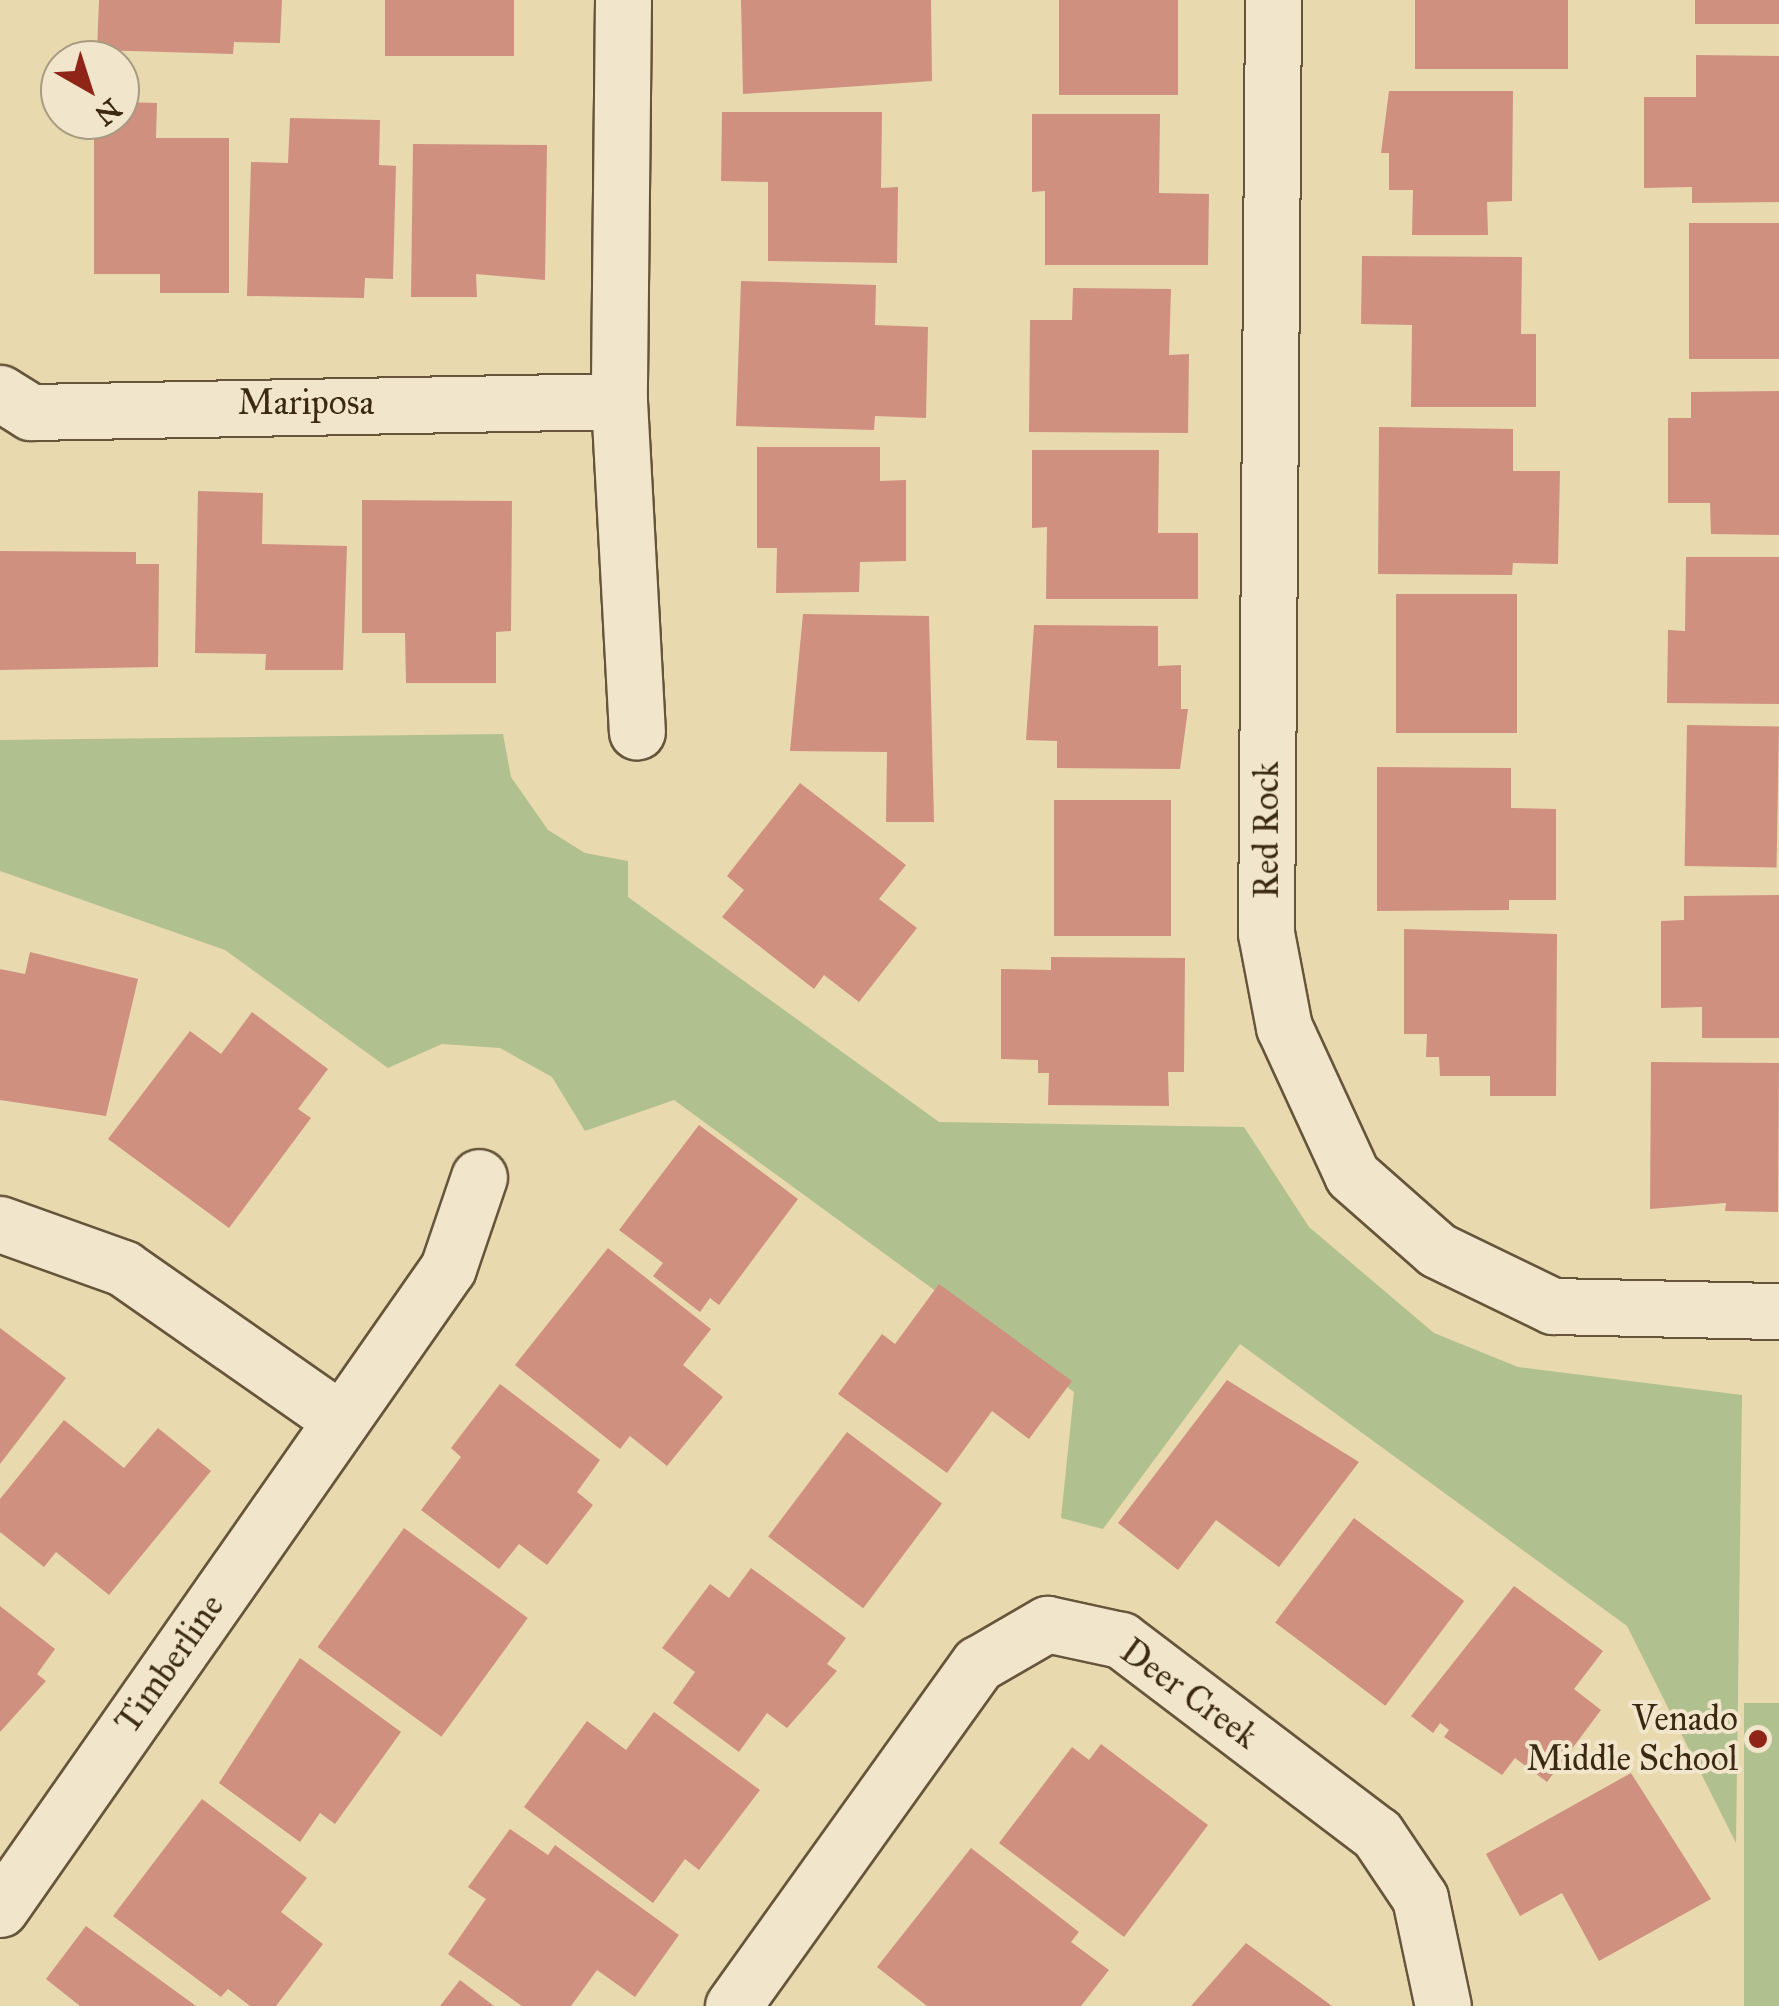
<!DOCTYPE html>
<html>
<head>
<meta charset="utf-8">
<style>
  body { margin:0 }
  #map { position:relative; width:1779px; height:2006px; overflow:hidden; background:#e9d9af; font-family:"IM FELL Great Primer",serif }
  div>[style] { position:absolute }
  .green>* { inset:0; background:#b1c08f; transform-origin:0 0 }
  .building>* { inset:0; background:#cf907f; transform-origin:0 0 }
  .roads { filter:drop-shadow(2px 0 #67553b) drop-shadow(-2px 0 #67553b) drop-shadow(0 2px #67553b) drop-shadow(0 -2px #67553b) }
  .minor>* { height:55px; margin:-27.5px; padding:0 27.5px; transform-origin:27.5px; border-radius:27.5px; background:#f1e6cb }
  .dots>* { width:28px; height:28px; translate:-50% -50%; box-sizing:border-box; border:5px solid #f1e6cb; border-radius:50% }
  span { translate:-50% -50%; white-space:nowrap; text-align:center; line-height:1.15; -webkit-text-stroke:8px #f1e6cb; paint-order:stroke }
  .street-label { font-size:35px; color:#3c2914 }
  .poi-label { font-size:35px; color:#3c2914 }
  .right { translate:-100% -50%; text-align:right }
  .north { position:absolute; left:40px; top:40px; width:100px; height:100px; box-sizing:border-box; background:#f1e6cb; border:2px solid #a99a82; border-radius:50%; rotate:141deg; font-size:28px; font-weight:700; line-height:40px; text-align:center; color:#3c2914 }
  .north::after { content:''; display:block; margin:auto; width:35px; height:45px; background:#8f2418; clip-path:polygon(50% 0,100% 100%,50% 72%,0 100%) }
</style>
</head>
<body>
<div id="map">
  <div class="green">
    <div style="clip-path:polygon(503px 734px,511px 777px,548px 830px,585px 853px,628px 861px,628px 897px,939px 1122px,1244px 1127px,1309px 1227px,1434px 1333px,1518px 1367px,1742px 1395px,1736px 1843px,1627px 1626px,1240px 1344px,1103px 1529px,1061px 1518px,1074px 1392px,674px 1100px,585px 1131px,552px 1077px,500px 1048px,442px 1044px,388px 1068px,225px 950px,0 871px,0 740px)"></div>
    <div style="left:1779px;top:1703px;width:303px;height:35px;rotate:90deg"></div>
  </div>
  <div class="building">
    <div style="clip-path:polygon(99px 0,282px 0,280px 43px,234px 42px,233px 54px,97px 50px)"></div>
    <div style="left:385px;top:0;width:129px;height:56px"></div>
    <div style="clip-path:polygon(741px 0,931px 0,932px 81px,743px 94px)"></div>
    <div style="left:1059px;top:0;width:119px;height:95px"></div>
    <div style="left:1415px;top:0;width:153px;height:69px"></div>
    <div style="left:1695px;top:0;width:84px;height:24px"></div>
    <div style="clip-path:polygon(1696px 55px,1779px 56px,1779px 202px,1692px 203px,1692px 187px,1644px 188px,1644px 97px,1696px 97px)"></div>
    <div style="clip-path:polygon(1389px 91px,1513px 91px,1512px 201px,1487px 202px,1488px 235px,1412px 235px,1413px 190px,1389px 190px,1389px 153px,1381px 153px)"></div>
    <div style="clip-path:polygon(120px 102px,157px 103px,156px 138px,229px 138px,229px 293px,160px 293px,160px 274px,94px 274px,94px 120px,120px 120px)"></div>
    <div style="clip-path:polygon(722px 112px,882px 112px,881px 188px,898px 187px,897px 263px,768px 261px,768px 182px,721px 181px)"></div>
    <div style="clip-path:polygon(1032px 114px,1160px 114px,1159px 193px,1209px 194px,1208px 265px,1045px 265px,1045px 191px,1032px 192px)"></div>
    <div style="clip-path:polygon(290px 118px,380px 120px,379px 165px,396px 166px,393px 279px,365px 278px,364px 298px,247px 296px,251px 162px,288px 163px)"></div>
    <div style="clip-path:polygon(413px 144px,547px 145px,545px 280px,476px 274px,477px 297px,411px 297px)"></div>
    <div style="left:1689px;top:223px;width:90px;height:136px"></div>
    <div style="clip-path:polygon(1362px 256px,1522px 257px,1521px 334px,1536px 334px,1536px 407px,1411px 407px,1412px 325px,1361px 324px)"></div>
    <div style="clip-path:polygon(741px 281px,876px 285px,875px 325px,928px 327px,926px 418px,875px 416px,874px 430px,736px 426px)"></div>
    <div style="clip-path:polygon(1073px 288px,1171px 289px,1169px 355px,1189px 354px,1188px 433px,1029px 432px,1030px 320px,1072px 320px)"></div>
    <div style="clip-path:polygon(1779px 391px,1779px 535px,1711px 534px,1710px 503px,1668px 503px,1668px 418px,1691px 418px,1691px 392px)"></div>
    <div style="clip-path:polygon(1379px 427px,1513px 429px,1513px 471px,1560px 471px,1558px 564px,1513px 563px,1512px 575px,1378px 574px)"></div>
    <div style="clip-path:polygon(757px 447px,880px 447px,880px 481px,906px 480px,906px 561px,860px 562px,859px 592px,776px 593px,777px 548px,757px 548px)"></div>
    <div style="clip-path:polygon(1032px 450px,1159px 450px,1158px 533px,1198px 533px,1198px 599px,1046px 599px,1047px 527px,1032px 528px)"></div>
    <div style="clip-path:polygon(198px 491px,263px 493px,262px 544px,347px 546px,343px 670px,265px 670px,266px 654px,195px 653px)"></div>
    <div style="clip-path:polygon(362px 500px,512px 501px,511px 631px,496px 632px,496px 683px,406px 683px,405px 633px,362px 633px)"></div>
    <div style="clip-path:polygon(0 551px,136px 552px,136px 564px,159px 564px,158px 667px,0 670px)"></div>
    <div style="clip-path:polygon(1686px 557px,1779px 557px,1779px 704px,1667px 703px,1668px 630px,1685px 631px)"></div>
    <div style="left:1396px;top:594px;width:121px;height:139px"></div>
    <div style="clip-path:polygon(803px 614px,929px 616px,934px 822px,886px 822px,887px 752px,790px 751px)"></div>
    <div style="clip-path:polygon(1034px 625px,1158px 626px,1158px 666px,1181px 665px,1181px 709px,1188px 709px,1180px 769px,1057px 768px,1057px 741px,1026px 740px)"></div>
    <div style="left:1687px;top:725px;width:92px;height:141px;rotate:1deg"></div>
    <div style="clip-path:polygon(1377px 767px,1511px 768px,1511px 808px,1556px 809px,1556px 900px,1509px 900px,1509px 910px,1377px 911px)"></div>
    <div style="clip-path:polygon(800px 783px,906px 865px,879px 899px,917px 928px,859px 1002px,824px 975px,814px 989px,722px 917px,744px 890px,727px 876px)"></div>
    <div style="left:1054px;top:800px;width:117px;height:136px"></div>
    <div style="clip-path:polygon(1779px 895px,1779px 1038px,1702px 1038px,1702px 1007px,1661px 1008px,1661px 921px,1684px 920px,1684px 896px)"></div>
    <div style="clip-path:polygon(1404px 929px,1557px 934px,1556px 1096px,1490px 1096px,1490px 1076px,1440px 1076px,1439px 1057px,1426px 1057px,1427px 1034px,1404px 1034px)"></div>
    <div style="clip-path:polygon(30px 952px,138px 979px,106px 1116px,0 1100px,0 969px,25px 974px)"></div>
    <div style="clip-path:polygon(1051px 957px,1185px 958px,1184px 1072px,1168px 1072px,1169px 1106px,1048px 1105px,1049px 1073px,1038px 1073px,1038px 1060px,1001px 1059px,1001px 969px,1051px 970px)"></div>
    <div style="clip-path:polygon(252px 1012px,328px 1069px,298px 1109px,311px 1118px,229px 1228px,108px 1139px,190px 1031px,221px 1054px)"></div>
    <div style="clip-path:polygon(1651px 1062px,1779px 1063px,1778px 1212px,1725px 1211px,1726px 1203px,1650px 1209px)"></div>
    <div style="clip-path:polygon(699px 1125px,798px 1199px,719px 1305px,710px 1298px,700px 1312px,653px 1276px,663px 1263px,619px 1230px)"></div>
    <div style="clip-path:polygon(608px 1248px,711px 1329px,683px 1365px,723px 1397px,667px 1466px,630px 1436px,620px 1449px,515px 1365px)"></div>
    <div style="clip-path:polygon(939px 1284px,1072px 1381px,1029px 1439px,992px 1411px,947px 1473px,838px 1394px,882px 1334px,895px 1344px)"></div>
    <div style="clip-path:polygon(0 1328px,66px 1378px,0 1464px)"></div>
    <div style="clip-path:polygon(1227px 1380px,1359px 1462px,1279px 1567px,1216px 1520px,1178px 1570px,1118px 1523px)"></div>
    <div style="clip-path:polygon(500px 1384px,600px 1460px,577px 1492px,593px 1505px,547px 1565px,519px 1544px,499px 1569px,421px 1510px,461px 1457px,451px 1448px)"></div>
    <div style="clip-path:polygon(64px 1420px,124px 1468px,158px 1428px,211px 1471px,109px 1595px,56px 1552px,44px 1567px,0 1532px,0 1499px)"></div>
    <div style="left:847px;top:1432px;width:119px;height:131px;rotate:37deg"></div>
    <div style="left:1354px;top:1518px;width:138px;height:131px;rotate:37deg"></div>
    <div style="left:404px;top:1528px;width:153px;height:147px;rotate:36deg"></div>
    <div style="clip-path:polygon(751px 1568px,846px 1638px,827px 1664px,837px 1671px,787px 1728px,767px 1713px,739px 1752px,673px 1703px,695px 1672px,662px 1648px,710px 1584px,729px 1598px)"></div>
    <div style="clip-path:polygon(1514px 1586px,1603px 1651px,1574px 1689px,1601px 1710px,1547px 1782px,1515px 1758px,1502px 1775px,1444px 1737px,1449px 1730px,1440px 1723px,1433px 1733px,1411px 1716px)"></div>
    <div style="clip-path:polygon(0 1606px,55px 1649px,37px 1674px,46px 1681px,0 1732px)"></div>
    <div style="clip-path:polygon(300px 1658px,401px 1732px,335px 1824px,320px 1813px,300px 1842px,219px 1783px)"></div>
    <div style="clip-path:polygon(654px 1712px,760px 1790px,699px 1870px,685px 1859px,653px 1903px,524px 1807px,587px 1721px,626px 1750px)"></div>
    <div style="clip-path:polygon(1101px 1744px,1208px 1825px,1124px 1937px,999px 1843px,1072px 1747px,1089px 1760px)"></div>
    <div style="clip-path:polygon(1631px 1773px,1711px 1899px,1599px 1961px,1562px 1893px,1520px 1916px,1486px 1854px)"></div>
    <div style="clip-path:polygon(202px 1799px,307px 1878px,281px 1912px,323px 1944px,276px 2006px,250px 2006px,228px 1989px,221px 1997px,113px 1916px)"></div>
    <div style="clip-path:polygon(510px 1829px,548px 1855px,555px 1845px,679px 1935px,635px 1997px,597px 1970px,571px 2006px,522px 2006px,448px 1954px,486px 1899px,468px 1887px)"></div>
    <div style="clip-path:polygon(971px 1848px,1079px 1932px,1071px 1942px,1109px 1970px,1081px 2006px,927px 2006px,877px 1967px)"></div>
    <div style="clip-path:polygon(86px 1926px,196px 2006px,80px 2006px,46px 1979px)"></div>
    <div style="clip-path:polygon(1246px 1943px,1332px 2006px,1191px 2006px)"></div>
    <div style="clip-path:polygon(460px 1980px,494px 2006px,440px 2006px)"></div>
  </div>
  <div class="roads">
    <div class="minor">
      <div style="left:623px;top:0;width:401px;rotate:90.6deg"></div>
      <div style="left:619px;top:401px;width:331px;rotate:86.9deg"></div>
      <div style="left:1273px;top:0;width:933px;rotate:90.43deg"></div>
      <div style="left:1266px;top:933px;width:96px;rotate:79.2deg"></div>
      <div style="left:1284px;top:1027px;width:163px;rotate:65.3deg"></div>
      <div style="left:1352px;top:1175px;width:113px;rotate:41.4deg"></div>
      <div style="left:1437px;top:1250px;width:129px;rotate:25.8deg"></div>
      <div style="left:1553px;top:1306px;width:226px;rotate:1.3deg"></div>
      <div style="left:0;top:393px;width:36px;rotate:32deg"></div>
      <div style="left:31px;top:412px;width:588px;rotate:-1.07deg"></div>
      <div style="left:0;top:1224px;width:131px;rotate:19.7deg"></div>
      <div style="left:123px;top:1268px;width:266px;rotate:34.9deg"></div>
      <div style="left:0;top:1909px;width:782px;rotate:-55.05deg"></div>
      <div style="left:448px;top:1268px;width:96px;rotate:-71.2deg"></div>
      <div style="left:733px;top:2006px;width:421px;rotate:-54.4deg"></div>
      <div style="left:978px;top:1664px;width:80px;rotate:-30.1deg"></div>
      <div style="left:1047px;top:1624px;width:76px;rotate:12.2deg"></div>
      <div style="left:1121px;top:1640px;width:321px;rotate:37.2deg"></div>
      <div style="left:1377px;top:1834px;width:77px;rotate:56.1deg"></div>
      <div style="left:1420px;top:1898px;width:110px;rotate:78deg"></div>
    </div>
  </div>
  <div class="dots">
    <div style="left:1758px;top:1739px;background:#8f2418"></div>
  </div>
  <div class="street-label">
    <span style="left:306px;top:403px">Mariposa</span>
    <span style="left:1267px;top:830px;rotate:-90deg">Red Rock</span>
    <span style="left:170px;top:1664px;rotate:-55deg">Timberline</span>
    <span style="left:1189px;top:1694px;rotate:36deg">Deer Creek</span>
  </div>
  <div class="poi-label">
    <span class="right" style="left:1738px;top:1739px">Venado<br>Middle School</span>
  </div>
  <div class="north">N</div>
</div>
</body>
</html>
